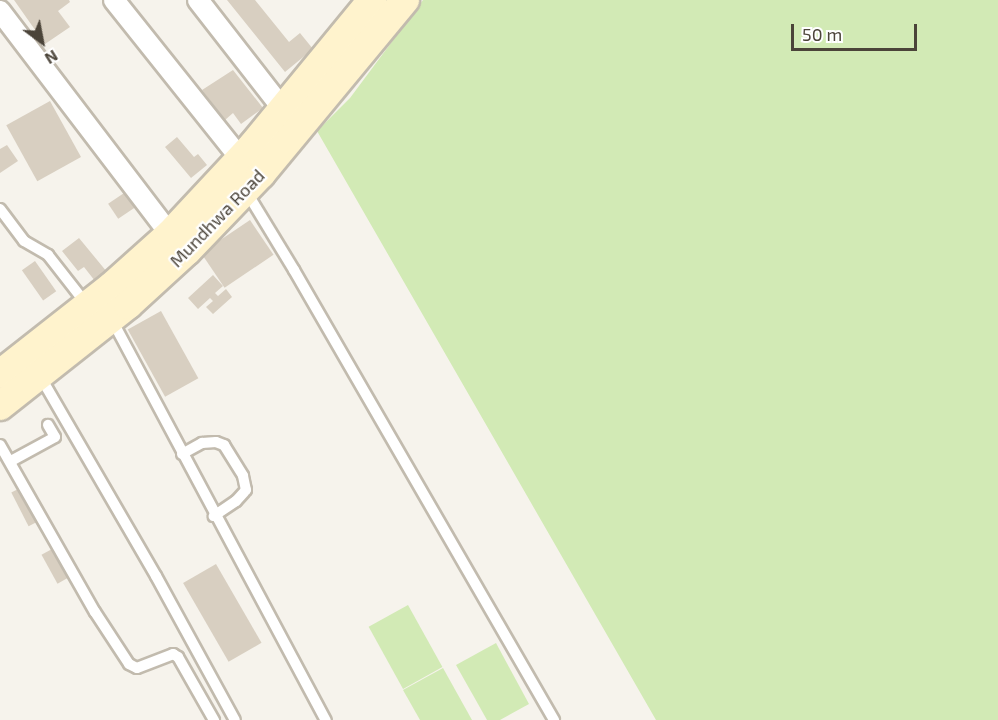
<!DOCTYPE html>
<html>
<head>
<meta charset="utf-8">
<style>
  body { margin:0 }
  #map { position:relative; width:998px; height:720px; overflow:hidden; background:#f6f3ec; font-family:"Exo 2",sans-serif }
  div>[style] { position:absolute }
  .green>* { inset:0; background:#d2eab5; transform-origin:0 0 }
  .building>* { inset:0; background:#d8cfc1; transform-origin:0 0 }
  .roads { filter:drop-shadow(2px 0 #c2bbae) drop-shadow(-2px 0 #c2bbae) drop-shadow(0 2px #c2bbae) drop-shadow(0 -2px #c2bbae) }
  .service>* { height:10px; margin:-5px; padding:0 5px; transform-origin:5px; border-radius:5px; background:#fff }
  .minor>* { height:20px; margin:-10px; padding:0 10px; transform-origin:10px; border-radius:10px; background:#fff }
  .secondary>* { height:28px; margin:-14px; padding:0 14px; transform-origin:14px; border-radius:14px; background:#fff3cd }
  span { translate:-50% -50%; white-space:nowrap; text-align:center; line-height:1.15; -webkit-text-stroke:4.5px #fff; paint-order:stroke }
  .street-label { font-size:18px; color:#4b4439 }
  .north { position:absolute; left:12px; top:12px; width:60px; height:60px; -webkit-text-stroke:4px #fff; paint-order:stroke; rotate:148deg; font-size:16px; font-weight:700; line-height:24px; text-align:center; color:#4b4439 }
  .north::after { content:''; display:block; margin:auto; width:21px; height:27px; background:#4b4439; clip-path:polygon(50% 0,100% 100%,50% 72%,0 100%) }
  .scale { position:absolute; left:791px; top:24px; width:126px; height:27px; box-sizing:border-box; border:3px solid #4b4439; border-top:0; padding-left:8px; font-size:18px; line-height:21px; white-space:nowrap; color:#4b4439; -webkit-text-stroke:4px #fff; paint-order:stroke }
</style>
</head>
<body>
<div id="map">
  <div class="green">
    <div style="clip-path:polygon(423px 0,998px 0,998px 720px,656px 720px,317px 131px,350px 98px)"></div>
    <div style="left:408px;top:605px;width:71px;height:45px;rotate:61deg"></div>
    <div style="clip-path:polygon(496px 643px,529px 704px,500px 720px,487px 720px,456px 665px)"></div>
    <div style="clip-path:polygon(443px 668px,472px 720px,420px 720px,403px 690px)"></div>
  </div>
  <div class="building">
    <div style="clip-path:polygon(14px 0,69px 0,70px 2px,58px 11px,70px 27px,45px 44px)"></div>
    <div style="clip-path:polygon(227px 0,255px 0,289px 42px,300px 33px,313px 49px,285px 72px)"></div>
    <div style="clip-path:polygon(233px 70px,263px 108px,241px 124px,233px 113px,225px 120px,202px 90px)"></div>
    <div style="left:50px;top:101px;width:64px;height:50px;rotate:61deg"></div>
    <div style="clip-path:polygon(177px 137px,194px 157px,198px 154px,207px 165px,191px 178px,165px 147px)"></div>
    <div style="clip-path:polygon(7px 145px,18px 161px,0 173px,0 149px)"></div>
    <div style="left:133px;top:187px;width:18px;height:30px;rotate:56deg"></div>
    <div style="left:250px;top:220px;width:42px;height:59px;rotate:56deg"></div>
    <div style="clip-path:polygon(79px 238px,107px 272px,95px 281px,84px 267px,78px 271px,62px 251px)"></div>
    <div style="left:35px;top:261px;width:37px;height:16px;rotate:55deg"></div>
    <div style="clip-path:polygon(213px 275px,223px 286px,215px 293px,218px 296px,226px 289px,232px 297px,213px 314px,206px 307px,213px 301px,210px 298px,198px 309px,188px 298px)"></div>
    <div style="left:161px;top:311px;width:77px;height:38px;rotate:61deg"></div>
    <div style="left:22px;top:487px;width:38px;height:12px;rotate:63deg"></div>
    <div style="left:52px;top:549px;width:33px;height:12px;rotate:61deg"></div>
    <div style="left:216px;top:564px;width:91px;height:38px;rotate:60deg"></div>
  </div>
  <div class="roads">
    <div class="service">
      <div style="left:246px;top:191px;width:92px;rotate:58.7deg"></div>
      <div style="left:294px;top:270px;width:520px;rotate:59.98deg"></div>
      <div style="left:0;top:209px;width:40px;rotate:53deg"></div>
      <div style="left:24px;top:241px;width:28px;rotate:30deg"></div>
      <div style="left:48px;top:255px;width:63px;rotate:52deg"></div>
      <div style="left:112px;top:320px;width:454px;rotate:61.9deg"></div>
      <div style="left:40px;top:376px;width:231px;rotate:59.9deg"></div>
      <div style="left:156px;top:576px;width:164px;rotate:61.3deg"></div>
      <div style="left:0;top:445px;width:192px;rotate:60.4deg"></div>
      <div style="left:95px;top:612px;width:62px;rotate:56.8deg"></div>
      <div style="left:129px;top:664px;width:9px;rotate:27deg"></div>
      <div style="left:137px;top:668px;width:39px;rotate:-21deg"></div>
      <div style="left:173px;top:654px;width:6px;rotate:31deg"></div>
      <div style="left:178px;top:657px;width:73px;rotate:60.3deg"></div>
      <div style="left:182px;top:454px;width:23px;rotate:-29deg"></div>
      <div style="left:202px;top:443px;width:14px;rotate:-4deg"></div>
      <div style="left:216px;top:442px;width:9px;rotate:21deg"></div>
      <div style="left:224px;top:445px;width:36px;rotate:58deg"></div>
      <div style="left:243px;top:476px;width:14px;rotate:78deg"></div>
      <div style="left:246px;top:490px;width:15px;rotate:132deg"></div>
      <div style="left:236px;top:501px;width:27px;rotate:146deg"></div>
      <div style="left:11px;top:461px;width:50px;rotate:-28.6deg"></div>
      <div style="left:55px;top:437px;width:14px;rotate:-120deg"></div>
    </div>
    <div class="minor">
      <div style="left:114px;top:0;width:203px;rotate:51.4deg"></div>
      <div style="left:198px;top:0;width:138px;rotate:52.1deg"></div>
      <div style="left:0;top:11px;width:280px;rotate:52.7deg"></div>
    </div>
    <div class="secondary">
      <div style="left:0;top:374px;width:142px;rotate:-38.2deg"></div>
      <div style="left:112px;top:286px;width:78px;rotate:-41.9deg"></div>
      <div style="left:170px;top:234px;width:122px;rotate:-47deg"></div>
      <div style="left:253px;top:145px;width:188px;rotate:-50.6deg"></div>
      <div style="left:0;top:406px;width:163px;rotate:-38.3deg"></div>
      <div style="left:128px;top:305px;width:80px;rotate:-42.5deg"></div>
      <div style="left:187px;top:251px;width:107px;rotate:-46.1deg"></div>
      <div style="left:261px;top:174px;width:226px;rotate:-50.4deg"></div>
    </div>
  </div>
  <div class="street-label">
    <span style="left:217px;top:218px;rotate:-46deg">Mundhwa Road</span>
  </div>
  <div class="north">N</div>
  <div class="scale">50 m</div>
</div>
</body>
</html>
